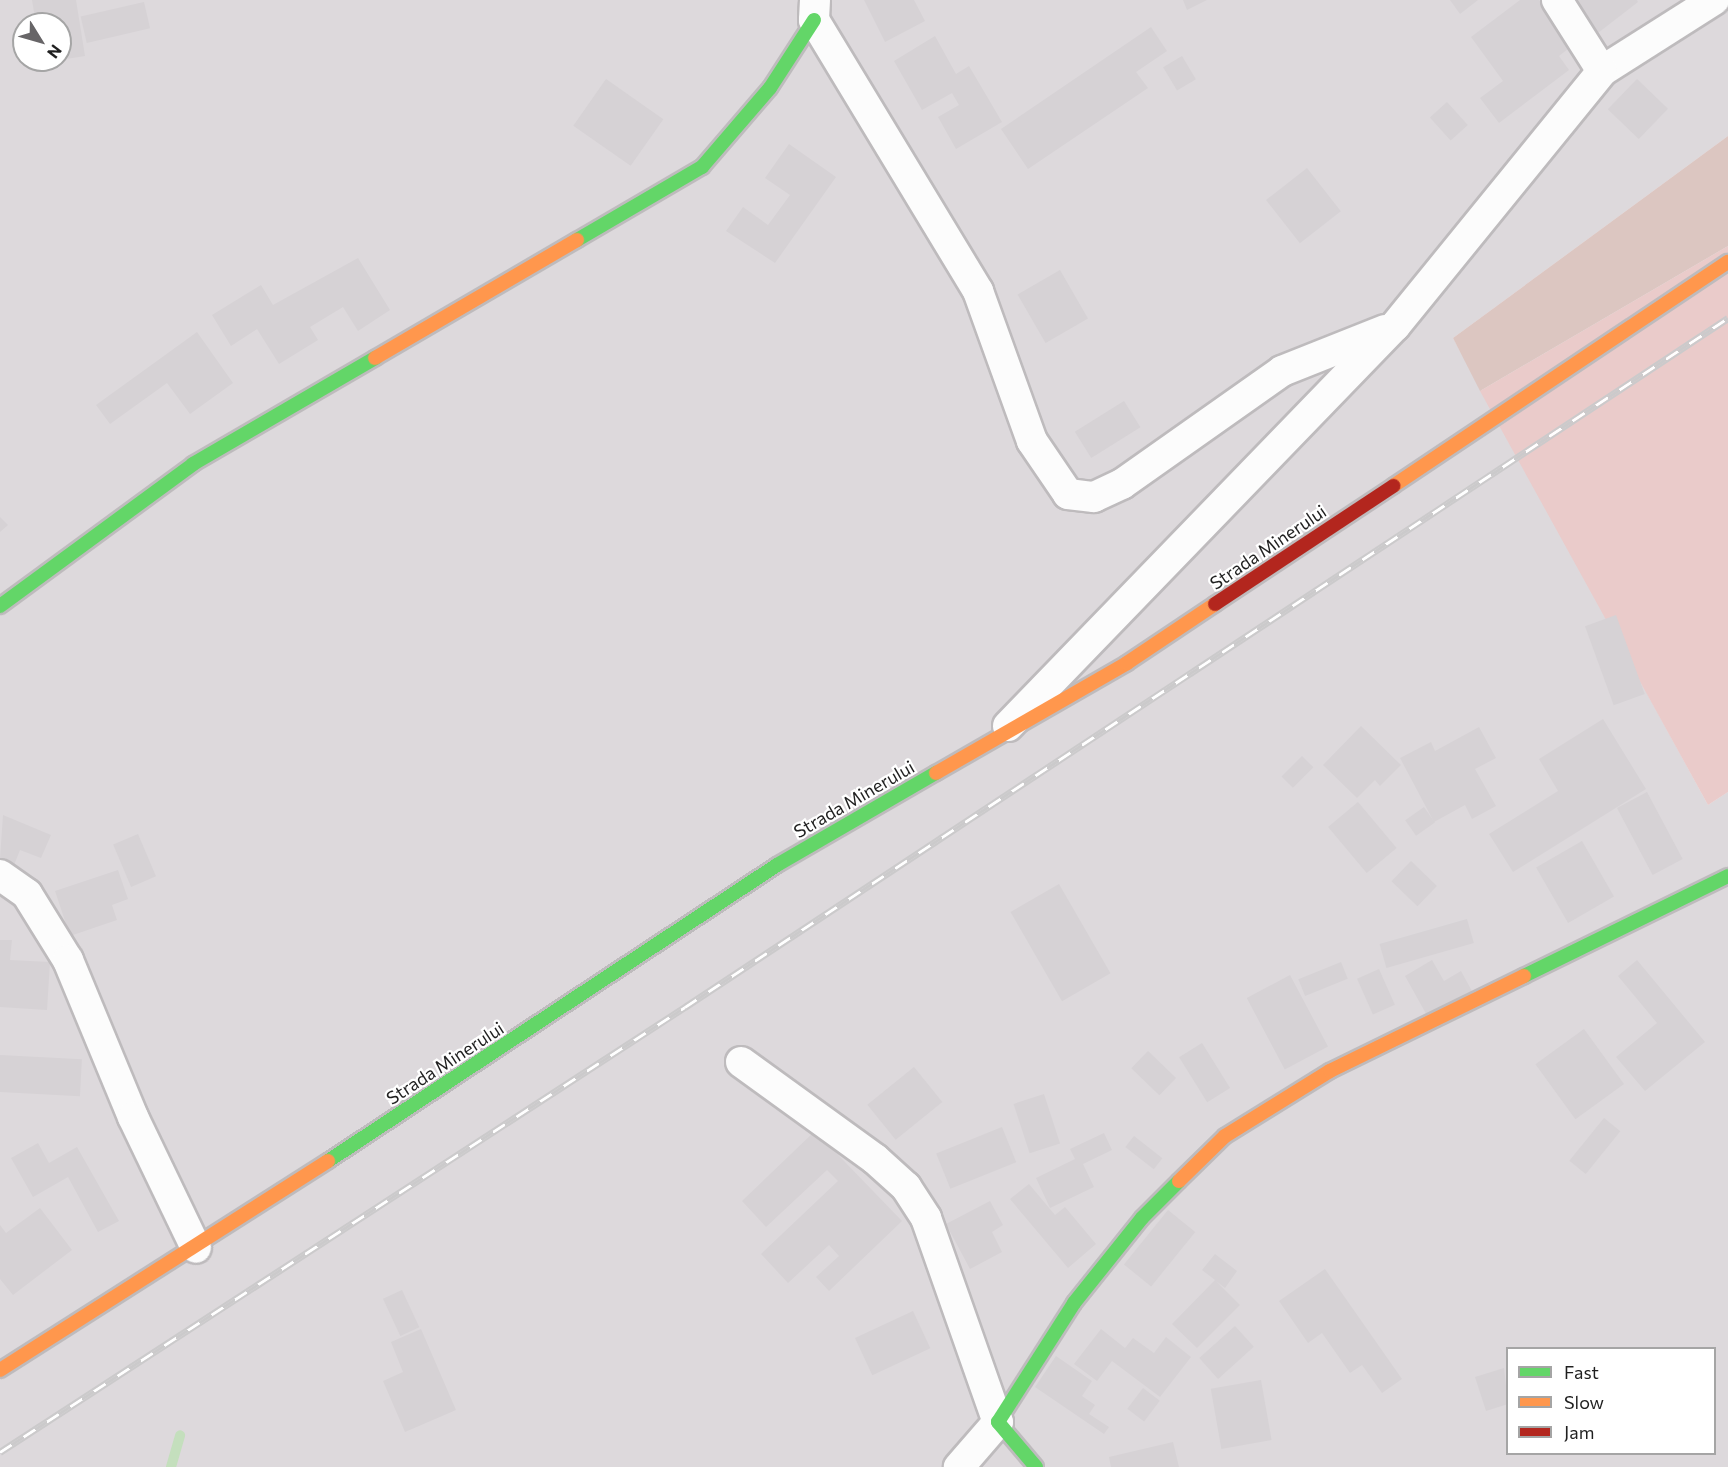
<!DOCTYPE html>
<html>
<head>
<meta charset="utf-8">
<style>
  body { margin:0 }
  #map { position:relative; width:1728px; height:1467px; overflow:hidden; background:#eee8ec; font-family:Commissioner,sans-serif }
  div>[style] { position:absolute }
  .residential>* { inset:0; background:#ddd9dc }
  .grass>* { inset:0; background:#eacbca }
  .forest>* { inset:0; background:#dcc6c1 }
  .stream>* { height:10px; margin:-5px; padding:0 5px; transform-origin:5px; border-radius:5px; background:#c4dfbd }
  .building>* { inset:0; background:#d6d2d5; transform-origin:0 0 }
  .roads { filter:drop-shadow(2px 0 #bebbbd) drop-shadow(-2px 0 #bebbbd) drop-shadow(0 2px #bebbbd) drop-shadow(0 -2px #bebbbd) }
  .street>* { height:30px; margin:-15px; padding:0 15px; transform-origin:15px; border-radius:15px; background:#fcfcfc }
  .fast>* { height:14px; margin:-7px; padding:0 7px; transform-origin:7px; border-radius:7px; background:#63d668 }
  .slow>* { height:14px; margin:-7px; padding:0 7px; transform-origin:7px; border-radius:7px; background:#ff974d }
  .jam>* { height:14px; margin:-7px; padding:0 7px; transform-origin:7px; border-radius:7px; background:#b3261e }
  .rail>* { height:7px; margin-top:-3.5px; transform-origin:0; background:repeating-linear-gradient(90deg,#fff 0 14px,#cbcacb 0 28px); box-sizing:border-box; border-block:2px solid #cbcacb }
  span { translate:-50% -50%; white-space:nowrap; text-align:center; line-height:1.15; -webkit-text-stroke:4.5px #fff; paint-order:stroke }
  .street-label { font-size:18px; color:#1f1f1f }
  .legend { position:absolute; left:1506px; top:1347px; width:210px; height:108px; box-sizing:border-box; background:#fff; border:2px solid #a5a5a5; margin:0; padding:8px 10px; list-style:none; font-size:18px; color:#1f1f1f }
  .legend li { display:flex; align-items:center; gap:12px; height:30px }
  .legend b { width:30px; border:2px solid #a5a5a5 }
  .north { position:absolute; left:12px; top:12px; width:60px; height:60px; box-sizing:border-box; background:#fff; border:2px solid #a5a5a5; border-radius:50%; rotate:127deg; font-size:16px; font-weight:700; line-height:24px; text-align:center; color:#1f1f1f }
  .north::after { content:''; display:block; margin:auto; width:21px; height:27px; background:#676567; clip-path:polygon(50% 0,100% 100%,50% 72%,0 100%) }
</style>
</head>
<body>
<div id="map">
  <div class="residential">
    <div style="clip-path:polygon(evenodd,0 0,1728px 0,1728px 136px,1453px 338px,1708px 805px,1728px 792px,1728px 1467px,0 1467px,0 0,24px 24px,60px 24px,60px 60px,24px 60px,24px 24px,0 0,1508px 1348px,1714px 1348px,1714px 1454px,1508px 1454px,1508px 1348px)"></div>
  </div>
  <div class="grass">
    <div style="clip-path:polygon(1728px 246px,1728px 792px,1708px 805px,1480px 391px)"></div>
  </div>
  <div class="forest">
    <div style="clip-path:polygon(1728px 136px,1728px 246px,1480px 391px,1453px 338px)"></div>
  </div>
  <div class="stream">
    <div style="left:171px;top:1467px;width:33px;rotate:-74deg"></div>
  </div>
  <div class="building">
    <div style="clip-path:polygon(32px 0,76px 0,85px 56px,60px 60px,60px 24px,36px 24px)"></div>
    <div style="clip-path:polygon(864px 0,914px 0,925px 21px,885px 42px)"></div>
    <div style="clip-path:polygon(1183px 0,1207px 0,1187px 10px)"></div>
    <div style="clip-path:polygon(1450px 0,1478px 0,1460px 14px)"></div>
    <div style="clip-path:polygon(1520px 0,1539px 0,1573px 45px,1559px 56px,1569px 70px,1499px 123px,1480px 98px,1503px 81px,1471px 37px)"></div>
    <div style="clip-path:polygon(1572px 0,1637px 0,1638px 2px,1598px 33px)"></div>
    <div style="left:144px;top:2px;width:27px;height:65px;rotate:77deg"></div>
    <div style="clip-path:polygon(1151px 27px,1167px 51px,1136px 72px,1148px 88px,1028px 169px,1001px 129px)"></div>
    <div style="clip-path:polygon(935px 36px,956px 74px,969px 66px,1002px 122px,956px 149px,938px 117px,959px 105px,952px 93px,922px 110px,894px 61px)"></div>
    <div style="left:1182px;top:56px;width:27px;height:22px;rotate:59deg"></div>
    <div style="left:606px;top:79px;width:70px;height:57px;rotate:35deg"></div>
    <div style="left:1637px;top:79px;width:43px;height:42px;rotate:44deg"></div>
    <div style="left:1447px;top:102px;width:31px;height:23px;rotate:48deg"></div>
    <div style="clip-path:polygon(789px 144px,836px 177px,775px 263px,726px 231px,743px 207px,768px 225px,790px 195px,765px 178px)"></div>
    <div style="left:1307px;top:168px;width:55px;height:52px;rotate:52deg"></div>
    <div style="clip-path:polygon(358px 258px,390px 310px,358px 331px,343px 307px,310px 327px,318px 340px,279px 364px,257px 329px,231px 346px,212px 315px,261px 285px,273px 305px)"></div>
    <div style="left:1060px;top:270px;width:56px;height:49px;rotate:60deg"></div>
    <div style="clip-path:polygon(197px 332px,233px 383px,190px 414px,167px 383px,110px 424px,96px 405px)"></div>
    <div style="left:1124px;top:401px;width:31px;height:58px;rotate:58deg"></div>
    <div style="clip-path:polygon(0 517px,8px 525px,0 532px)"></div>
    <div style="left:1616px;top:615px;width:84px;height:33px;rotate:70deg"></div>
    <div style="clip-path:polygon(1603px 719px,1646px 789px,1513px 872px,1489px 834px,1558px 791px,1539px 759px)"></div>
    <div style="clip-path:polygon(1361px 726px,1401px 765px,1380px 786px,1375px 780px,1357px 798px,1323px 765px)"></div>
    <div style="clip-path:polygon(1479px 727px,1496px 758px,1475px 769px,1496px 806px,1472px 819px,1465px 805px,1434px 822px,1400px 758px,1431px 742px,1435px 751px)"></div>
    <div style="left:1302px;top:756px;width:16px;height:29px;rotate:45deg"></div>
    <div style="left:1647px;top:792px;width:76px;height:34px;rotate:62deg"></div>
    <div style="left:1358px;top:802px;width:60px;height:39px;rotate:50deg"></div>
    <div style="left:1424px;top:807px;width:19px;height:23px;rotate:55deg"></div>
    <div style="clip-path:polygon(3px 815px,51px 835px,41px 858px,20px 850px,14px 865px,0 859px)"></div>
    <div style="left:138px;top:834px;width:46px;height:27px;rotate:67deg"></div>
    <div style="left:1582px;top:841px;width:64px;height:53px;rotate:60deg"></div>
    <div style="left:1411px;top:861px;width:36px;height:28px;rotate:44deg"></div>
    <div style="clip-path:polygon(118px 870px,128px 899px,112px 905px,117px 920px,70px 936px,55px 891px)"></div>
    <div style="left:1059px;top:884px;width:103px;height:56px;rotate:60deg"></div>
    <div style="left:1467px;top:919px;width:25px;height:91px;rotate:74deg"></div>
    <div style="clip-path:polygon(0 940px,12px 940px,10px 960px,50px 962px,47px 1010px,0 1007px)"></div>
    <div style="clip-path:polygon(1432px 960px,1444px 981px,1461px 971px,1473px 993px,1429px 1019px,1405px 976px)"></div>
    <div style="clip-path:polygon(1637px 960px,1705px 1042px,1645px 1091px,1616px 1057px,1657px 1023px,1618px 976px)"></div>
    <div style="left:1341px;top:962px;width:18px;height:46px;rotate:68deg"></div>
    <div style="left:1379px;top:969px;width:39px;height:24px;rotate:66deg"></div>
    <div style="left:1290px;top:975px;width:81px;height:49px;rotate:62deg"></div>
    <div style="left:1584px;top:1029px;width:68px;height:60px;rotate:54deg"></div>
    <div style="left:1202px;top:1043px;width:53px;height:27px;rotate:58deg"></div>
    <div style="left:1148px;top:1051px;width:39px;height:24px;rotate:44deg"></div>
    <div style="left:0;top:1055px;width:82px;height:37px;rotate:3deg"></div>
    <div style="left:914px;top:1067px;width:45px;height:60px;rotate:51deg"></div>
    <div style="left:1044px;top:1094px;width:52px;height:32px;rotate:72deg"></div>
    <div style="left:1604px;top:1118px;width:21px;height:55px;rotate:39deg"></div>
    <div style="left:1002px;top:1127px;width:38px;height:71px;rotate:68deg"></div>
    <div style="clip-path:polygon(815px 1131px,902px 1221px,829px 1291px,816px 1277px,839px 1256px,829px 1245px,788px 1283px,761px 1254px,838px 1181px,827px 1170px,766px 1227px,742px 1201px)"></div>
    <div style="clip-path:polygon(1104px 1133px,1112px 1150px,1083px 1164px,1094px 1187px,1050px 1208px,1036px 1178px,1075px 1159px,1070px 1149px)"></div>
    <div style="left:1134px;top:1136px;width:36px;height:14px;rotate:38deg"></div>
    <div style="clip-path:polygon(38px 1143px,49px 1163px,77px 1147px,119px 1221px,98px 1232px,68px 1177px,33px 1197px,11px 1158px)"></div>
    <div style="clip-path:polygon(1029px 1184px,1055px 1215px,1065px 1207px,1096px 1244px,1068px 1268px,1010px 1199px)"></div>
    <div style="clip-path:polygon(990px 1201px,1003px 1225px,992px 1232px,1002px 1252px,970px 1269px,946px 1224px)"></div>
    <div style="clip-path:polygon(40px 1208px,72px 1250px,13px 1295px,0 1279px,0 1225px,6px 1233px)"></div>
    <div style="left:1168px;top:1210px;width:35px;height:70px;rotate:39deg"></div>
    <div style="clip-path:polygon(1215px 1254px,1237px 1271px,1225px 1288px,1216px 1281px,1240px 1305px,1197px 1348px,1172px 1324px,1215px 1280px,1202px 1270px)"></div>
    <div style="clip-path:polygon(1325px 1269px,1402px 1379px,1382px 1393px,1362px 1365px,1350px 1373px,1322px 1333px,1308px 1343px,1279px 1301px)"></div>
    <div style="left:402px;top:1290px;width:41px;height:21px;rotate:65deg"></div>
    <div style="left:913px;top:1311px;width:41px;height:64px;rotate:65deg"></div>
    <div style="left:1235px;top:1326px;width:28px;height:48px;rotate:48deg"></div>
    <div style="clip-path:polygon(421px 1329px,456px 1410px,405px 1432px,383px 1381px,403px 1372px,391px 1342px)"></div>
    <div style="clip-path:polygon(1101px 1329px,1125px 1348px,1133px 1338px,1154px 1353px,1166px 1337px,1191px 1357px,1160px 1397px,1112px 1361px,1097px 1381px,1074px 1364px)"></div>
    <div style="clip-path:polygon(1056px 1356px,1092px 1381px,1082px 1396px,1095px 1405px,1089px 1414px,1109px 1427px,1104px 1434px,1035px 1387px)"></div>
    <div style="clip-path:polygon(1504px 1368px,1508px 1404px,1486px 1411px,1475px 1377px)"></div>
    <div style="left:1261px;top:1380px;width:61px;height:51px;rotate:80deg"></div>
    <div style="left:1143px;top:1388px;width:21px;height:26px;rotate:37deg"></div>
    <div style="clip-path:polygon(1173px 1442px,1179px 1467px,1111px 1467px,1109px 1457px)"></div>
  </div>
  <div class="roads">
    <div class="street">
      <div style="left:815px;top:0;width:20px;rotate:93deg"></div>
      <div style="left:814px;top:20px;width:317px;rotate:58.8deg"></div>
      <div style="left:978px;top:291px;width:159px;rotate:70.2deg"></div>
      <div style="left:1032px;top:441px;width:64px;rotate:55.8deg"></div>
      <div style="left:1068px;top:494px;width:26px;rotate:7deg"></div>
      <div style="left:1094px;top:497px;width:31px;rotate:-25deg"></div>
      <div style="left:1122px;top:484px;width:196px;rotate:-35.2deg"></div>
      <div style="left:1282px;top:371px;width:111px;rotate:-21.7deg"></div>
      <div style="left:1602px;top:71px;width:133px;rotate:-32.4deg"></div>
      <div style="left:1008px;top:726px;width:557px;rotate:-45.95deg"></div>
      <div style="left:1395px;top:326px;width:328px;rotate:-50.9deg"></div>
      <div style="left:1602px;top:71px;width:84px;rotate:-122.4deg"></div>
      <div style="left:0;top:875px;width:33px;rotate:35deg"></div>
      <div style="left:27px;top:894px;width:78px;rotate:58.2deg"></div>
      <div style="left:68px;top:960px;width:170px;rotate:67.5deg"></div>
      <div style="left:133px;top:1117px;width:145px;rotate:64.3deg"></div>
      <div style="left:741px;top:1062px;width:165px;rotate:35.9deg"></div>
      <div style="left:875px;top:1159px;width:42px;rotate:42.1deg"></div>
      <div style="left:906px;top:1187px;width:37px;rotate:57deg"></div>
      <div style="left:926px;top:1218px;width:216px;rotate:70.6deg"></div>
      <div style="left:998px;top:1422px;width:60px;rotate:130.9deg"></div>
    </div>
    <div class="fast">
      <div style="left:577px;top:240px;width:145px;rotate:-30.3deg"></div>
      <div style="left:702px;top:167px;width:104px;rotate:-49.3deg"></div>
      <div style="left:770px;top:88px;width:81px;rotate:-57.1deg"></div>
      <div style="left:0;top:606px;width:240px;rotate:-36.3deg"></div>
      <div style="left:193px;top:464px;width:211px;rotate:-30.2deg"></div>
      <div style="left:1524px;top:976px;width:227px;rotate:-26.1deg"></div>
      <div style="left:328px;top:1161px;width:538px;rotate:-33.39deg"></div>
      <div style="left:777px;top:865px;width:184px;rotate:-30.1deg"></div>
      <div style="left:1036px;top:1467px;width:59px;rotate:-130.2deg"></div>
      <div style="left:998px;top:1422px;width:141px;rotate:-57.4deg"></div>
      <div style="left:1074px;top:1303px;width:109px;rotate:-51.3deg"></div>
      <div style="left:1142px;top:1218px;width:52px;rotate:-45deg"></div>
    </div>
    <div class="slow">
      <div style="left:375px;top:358px;width:234px;rotate:-30.3deg"></div>
      <div style="left:1393px;top:486px;width:403px;rotate:-33.8deg"></div>
      <div style="left:936px;top:773px;width:220px;rotate:-29.9deg"></div>
      <div style="left:1127px;top:663px;width:106px;rotate:-33.8deg"></div>
      <div style="left:1179px;top:1181px;width:64px;rotate:-44.4deg"></div>
      <div style="left:1225px;top:1136px;width:123px;rotate:-31.8deg"></div>
      <div style="left:1330px;top:1071px;width:216px;rotate:-26.1deg"></div>
      <div style="left:0;top:1370px;width:389px;rotate:-32.5deg"></div>
    </div>
    <div class="jam">
      <div style="left:1215px;top:604px;width:214px;rotate:-33.5deg"></div>
    </div>
  </div>
  <div class="rail">
    <div style="left:0;top:1452px;width:817px;rotate:-33.01deg"></div>
    <div style="left:685px;top:1007px;width:1250px;rotate:-33.45deg"></div>
  </div>
  <div class="street-label">
    <span style="left:1268px;top:547px;rotate:-34deg">Strada Minerului</span>
    <span style="left:854px;top:799px;rotate:-30deg">Strada Minerului</span>
    <span style="left:445px;top:1063px;rotate:-33deg">Strada Minerului</span>
  </div>
  <ul class="legend">
  <li><b style="height:8px;background:#63d668"></b>Fast</li>
  <li><b style="height:8px;background:#ff974d"></b>Slow</li>
  <li><b style="height:8px;background:#b3261e"></b>Jam</li>
  </ul>
  <div class="north">N</div>
</div>
</body>
</html>
